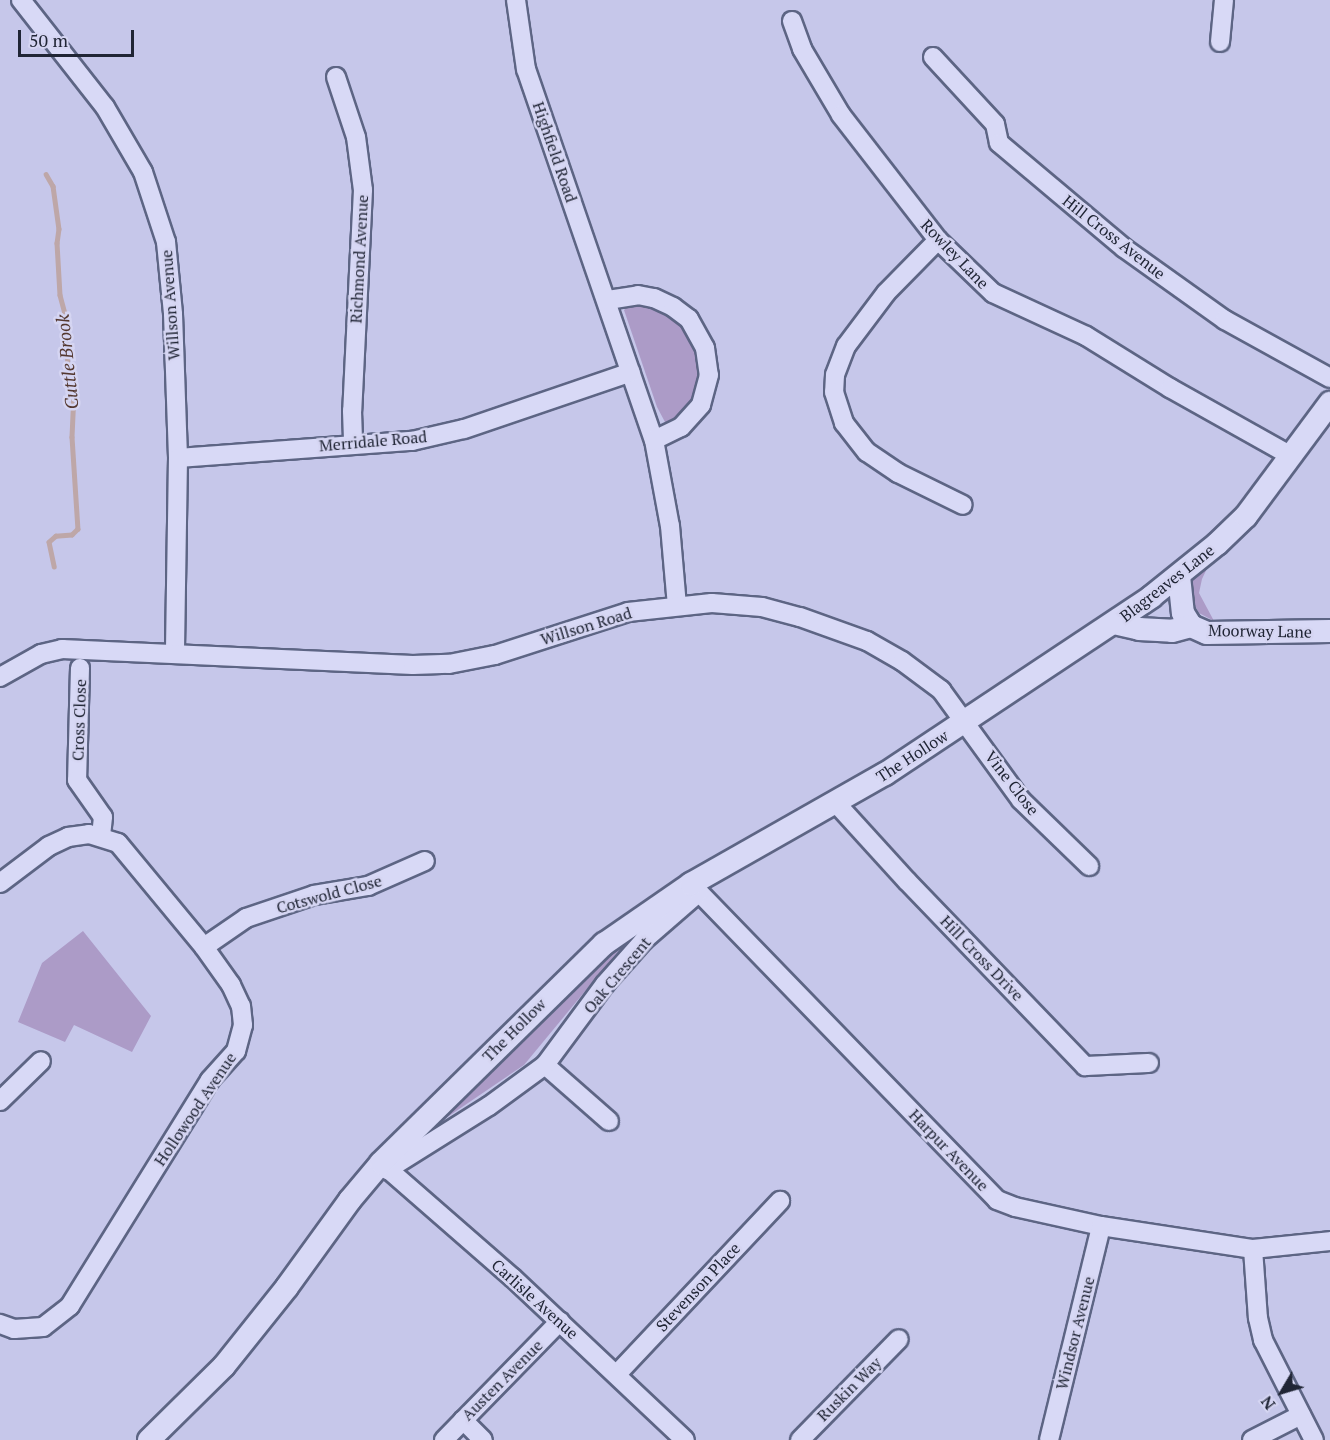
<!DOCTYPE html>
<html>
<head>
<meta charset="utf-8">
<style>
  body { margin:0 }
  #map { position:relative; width:1330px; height:1440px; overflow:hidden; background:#c6c7ea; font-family:"PT Serif",serif }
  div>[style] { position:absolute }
  .green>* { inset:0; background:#ac9bc7 }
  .stream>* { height:4.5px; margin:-2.25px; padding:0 2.25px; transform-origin:2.25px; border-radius:2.25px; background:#bea7a8 }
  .roads { filter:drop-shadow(2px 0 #5d6584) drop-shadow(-2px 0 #5d6584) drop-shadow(0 2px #5d6584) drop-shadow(0 -2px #5d6584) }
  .minor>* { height:18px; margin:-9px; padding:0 9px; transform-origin:9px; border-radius:9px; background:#d8d9f6 }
  .tertiary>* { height:22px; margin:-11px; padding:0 11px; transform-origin:11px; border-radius:11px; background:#d8d9f6 }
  span { translate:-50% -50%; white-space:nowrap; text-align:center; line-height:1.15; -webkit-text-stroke:5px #d5d5f2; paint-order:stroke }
  .street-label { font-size:16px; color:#202535 }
  .water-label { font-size:18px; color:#543830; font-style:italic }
  .north { position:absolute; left:1252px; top:1362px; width:60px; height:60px; -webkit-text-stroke:4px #d5d5f2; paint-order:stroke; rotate:232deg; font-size:16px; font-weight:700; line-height:24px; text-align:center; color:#202535 }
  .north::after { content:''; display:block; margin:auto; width:21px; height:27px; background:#202535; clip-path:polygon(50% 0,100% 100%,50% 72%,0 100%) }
  .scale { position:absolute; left:18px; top:30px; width:116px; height:27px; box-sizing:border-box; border:3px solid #202535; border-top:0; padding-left:8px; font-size:18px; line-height:21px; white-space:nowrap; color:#202535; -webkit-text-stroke:4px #d5d5f2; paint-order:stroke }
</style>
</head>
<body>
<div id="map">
  <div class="green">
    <div style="clip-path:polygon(632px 303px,644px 303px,670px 314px,688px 333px,697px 350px,700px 375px,696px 397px,685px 413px,671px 424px,665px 422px,657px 407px,624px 310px)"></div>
    <div style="clip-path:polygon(1213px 556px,1202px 579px,1199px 593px,1214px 621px,1199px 613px,1189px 595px,1190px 579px)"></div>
    <div style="clip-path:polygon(83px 931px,151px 1016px,132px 1052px,74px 1025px,65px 1042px,18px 1022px,42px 963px)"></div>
    <div style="clip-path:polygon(629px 938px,524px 1065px,415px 1139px,601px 953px)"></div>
  </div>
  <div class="stream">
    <div style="left:46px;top:174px;width:14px;rotate:60deg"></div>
    <div style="left:53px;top:186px;width:43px;rotate:82.1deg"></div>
    <div style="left:59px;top:229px;width:14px;rotate:98deg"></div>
    <div style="left:57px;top:243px;width:52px;rotate:86.7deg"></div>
    <div style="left:60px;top:295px;width:20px;rotate:75deg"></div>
    <div style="left:65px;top:314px;width:52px;rotate:86.7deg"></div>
    <div style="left:68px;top:366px;width:28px;rotate:77deg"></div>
    <div style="left:74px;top:393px;width:44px;rotate:92.6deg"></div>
    <div style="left:72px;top:437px;width:92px;rotate:86.3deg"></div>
    <div style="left:78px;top:529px;width:8px;rotate:135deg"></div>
    <div style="left:72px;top:535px;width:16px;rotate:176deg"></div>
    <div style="left:56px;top:536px;width:9px;rotate:139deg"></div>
    <div style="left:49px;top:542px;width:25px;rotate:78deg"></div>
  </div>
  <div class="roads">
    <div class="minor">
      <div style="left:21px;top:0;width:136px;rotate:51.9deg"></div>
      <div style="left:105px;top:107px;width:75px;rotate:59.7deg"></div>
      <div style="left:143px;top:172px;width:74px;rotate:71.8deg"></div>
      <div style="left:166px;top:242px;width:72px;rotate:84.4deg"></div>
      <div style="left:173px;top:314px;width:144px;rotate:88deg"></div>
      <div style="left:178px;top:458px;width:194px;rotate:90.9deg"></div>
      <div style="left:516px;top:0;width:70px;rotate:81.8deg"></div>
      <div style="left:526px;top:69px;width:392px;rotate:71deg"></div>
      <div style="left:654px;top:440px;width:87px;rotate:79.5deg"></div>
      <div style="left:670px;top:526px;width:80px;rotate:85deg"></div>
      <div style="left:792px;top:21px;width:30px;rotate:70deg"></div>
      <div style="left:802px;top:49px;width:77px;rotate:59.4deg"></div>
      <div style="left:841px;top:115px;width:158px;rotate:52.2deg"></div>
      <div style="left:938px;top:240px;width:76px;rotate:43.9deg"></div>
      <div style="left:993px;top:293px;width:102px;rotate:24.8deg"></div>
      <div style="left:1086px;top:336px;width:99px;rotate:31.8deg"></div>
      <div style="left:1170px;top:388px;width:139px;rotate:29.3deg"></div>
      <div style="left:1220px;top:42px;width:42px;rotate:-84.6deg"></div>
      <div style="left:933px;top:57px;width:91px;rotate:47.2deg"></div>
      <div style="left:995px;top:124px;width:19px;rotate:78deg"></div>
      <div style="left:999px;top:143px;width:163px;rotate:40deg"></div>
      <div style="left:1124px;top:248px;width:124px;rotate:35.5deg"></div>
      <div style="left:1225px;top:320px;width:120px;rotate:28.9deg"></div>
      <div style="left:336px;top:77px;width:63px;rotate:71.6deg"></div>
      <div style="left:356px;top:137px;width:53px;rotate:82.5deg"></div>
      <div style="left:363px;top:190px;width:221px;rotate:92.8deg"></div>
      <div style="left:352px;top:411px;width:32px;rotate:88deg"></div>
      <div style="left:938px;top:240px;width:74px;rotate:134.5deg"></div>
      <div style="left:886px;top:293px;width:66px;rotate:127deg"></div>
      <div style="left:846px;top:346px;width:31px;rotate:111deg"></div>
      <div style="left:835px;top:375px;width:17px;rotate:93deg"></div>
      <div style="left:834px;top:392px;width:33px;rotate:72deg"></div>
      <div style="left:844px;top:423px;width:37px;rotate:52deg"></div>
      <div style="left:867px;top:452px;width:37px;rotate:34deg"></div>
      <div style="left:898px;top:473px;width:72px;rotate:26.2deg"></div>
      <div style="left:608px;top:300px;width:30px;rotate:-9deg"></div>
      <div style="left:638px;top:295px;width:16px;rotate:11deg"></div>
      <div style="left:654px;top:298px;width:21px;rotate:25deg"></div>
      <div style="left:673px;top:307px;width:20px;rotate:37deg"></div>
      <div style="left:689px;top:319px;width:33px;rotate:61deg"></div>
      <div style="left:705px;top:348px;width:27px;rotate:82deg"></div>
      <div style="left:709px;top:375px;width:31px;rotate:105deg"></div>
      <div style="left:701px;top:405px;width:30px;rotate:132deg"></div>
      <div style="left:681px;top:427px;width:30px;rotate:154deg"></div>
      <div style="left:178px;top:458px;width:235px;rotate:-4.2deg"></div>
      <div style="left:412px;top:441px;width:53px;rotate:-13deg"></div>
      <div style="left:464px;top:429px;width:176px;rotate:-18.8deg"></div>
      <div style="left:80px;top:668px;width:112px;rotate:91.5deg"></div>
      <div style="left:77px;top:780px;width:45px;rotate:54.9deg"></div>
      <div style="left:103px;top:817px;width:20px;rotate:96deg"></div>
      <div style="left:0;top:677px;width:47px;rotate:-29.3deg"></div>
      <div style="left:41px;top:654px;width:22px;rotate:-13deg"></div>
      <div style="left:62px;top:649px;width:351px;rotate:2.6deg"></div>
      <div style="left:413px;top:665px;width:36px;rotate:-2deg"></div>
      <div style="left:449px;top:664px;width:47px;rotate:-11.1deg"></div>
      <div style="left:495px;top:655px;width:140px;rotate:-17.9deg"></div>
      <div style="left:628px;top:612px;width:84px;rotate:-6.1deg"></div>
      <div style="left:712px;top:603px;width:50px;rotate:4.6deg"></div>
      <div style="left:762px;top:607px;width:39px;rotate:15deg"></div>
      <div style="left:800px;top:617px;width:71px;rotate:19.7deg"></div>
      <div style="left:867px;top:641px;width:40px;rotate:29.7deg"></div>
      <div style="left:902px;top:661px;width:49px;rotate:36.6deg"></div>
      <div style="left:941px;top:690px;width:136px;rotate:54deg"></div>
      <div style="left:1021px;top:800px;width:95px;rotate:44.1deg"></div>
      <div style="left:836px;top:803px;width:105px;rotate:47.7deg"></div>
      <div style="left:907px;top:881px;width:257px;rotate:46.1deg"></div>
      <div style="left:1085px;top:1066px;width:64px;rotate:-2.7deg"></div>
      <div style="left:0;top:883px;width:61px;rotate:-37.1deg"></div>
      <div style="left:49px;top:846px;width:21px;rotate:-25deg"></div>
      <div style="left:68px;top:837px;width:21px;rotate:-8deg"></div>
      <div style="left:89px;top:834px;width:30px;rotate:17deg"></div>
      <div style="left:118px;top:843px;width:135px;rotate:50.4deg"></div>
      <div style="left:204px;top:947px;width:47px;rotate:54.6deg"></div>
      <div style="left:231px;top:985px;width:23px;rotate:65deg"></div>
      <div style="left:241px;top:1006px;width:19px;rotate:84deg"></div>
      <div style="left:243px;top:1025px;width:27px;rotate:105deg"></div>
      <div style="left:236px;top:1051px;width:39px;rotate:132deg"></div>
      <div style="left:210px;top:1080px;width:266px;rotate:121.8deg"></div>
      <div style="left:70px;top:1306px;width:34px;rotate:142deg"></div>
      <div style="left:43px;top:1327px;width:29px;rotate:176deg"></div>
      <div style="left:14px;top:1329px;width:15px;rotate:-160deg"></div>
      <div style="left:691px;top:884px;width:440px;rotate:45.9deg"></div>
      <div style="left:997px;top:1200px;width:19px;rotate:21deg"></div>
      <div style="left:1015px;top:1207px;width:88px;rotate:12.5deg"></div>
      <div style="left:1101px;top:1226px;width:154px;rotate:8.6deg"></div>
      <div style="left:1253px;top:1249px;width:77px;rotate:-5.9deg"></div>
      <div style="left:204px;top:947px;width:51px;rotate:-34.6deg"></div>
      <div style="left:246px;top:918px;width:72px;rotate:-18.7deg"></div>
      <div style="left:314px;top:895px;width:55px;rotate:-9.5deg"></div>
      <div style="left:368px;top:886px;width:62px;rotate:-23.7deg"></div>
      <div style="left:545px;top:1065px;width:85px;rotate:41.2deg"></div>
      <div style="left:0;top:1101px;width:57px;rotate:-44.3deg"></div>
      <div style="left:381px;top:1163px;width:175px;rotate:41.1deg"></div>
      <div style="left:513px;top:1278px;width:236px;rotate:43.3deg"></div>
      <div style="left:387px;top:1170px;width:120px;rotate:-32.1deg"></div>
      <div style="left:489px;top:1106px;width:69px;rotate:-36.2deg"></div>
      <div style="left:545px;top:1065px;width:101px;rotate:-53.5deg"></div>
      <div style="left:605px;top:984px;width:59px;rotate:-48.4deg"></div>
      <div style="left:644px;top:940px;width:72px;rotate:-41deg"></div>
      <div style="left:1253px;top:1249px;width:69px;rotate:85.9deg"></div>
      <div style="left:1258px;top:1318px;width:23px;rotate:77deg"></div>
      <div style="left:1263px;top:1340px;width:112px;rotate:63deg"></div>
      <div style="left:617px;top:1374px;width:238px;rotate:-46.7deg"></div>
      <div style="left:463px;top:1420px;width:28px;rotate:45deg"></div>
      <div style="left:444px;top:1440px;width:166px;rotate:-45.7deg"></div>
      <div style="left:800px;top:1440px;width:141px;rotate:-45.6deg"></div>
      <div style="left:1049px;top:1440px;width:220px;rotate:-76.3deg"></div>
      <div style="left:1252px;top:1440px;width:55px;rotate:-27deg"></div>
    </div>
    <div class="tertiary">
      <div style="left:1179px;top:576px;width:37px;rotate:84deg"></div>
      <div style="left:1183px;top:613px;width:15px;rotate:58deg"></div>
      <div style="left:1114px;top:623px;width:26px;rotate:13deg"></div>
      <div style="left:1139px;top:629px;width:33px;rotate:3deg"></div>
      <div style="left:1172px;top:631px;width:20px;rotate:-15deg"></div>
      <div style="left:1191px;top:626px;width:17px;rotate:24deg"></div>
      <div style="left:1207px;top:633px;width:123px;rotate:-0.9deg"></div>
      <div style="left:149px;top:1440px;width:105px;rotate:-44.6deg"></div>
      <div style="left:224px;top:1366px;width:101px;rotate:-51.4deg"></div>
      <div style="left:287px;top:1287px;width:107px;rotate:-54.1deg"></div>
      <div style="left:350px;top:1200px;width:48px;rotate:-50deg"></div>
      <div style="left:381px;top:1163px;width:313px;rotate:-44.5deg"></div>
      <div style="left:604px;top:944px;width:106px;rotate:-34.6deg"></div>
      <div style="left:691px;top:884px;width:223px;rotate:-29.6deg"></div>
      <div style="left:885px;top:774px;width:320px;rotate:-33.6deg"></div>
      <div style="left:1151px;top:597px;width:85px;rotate:-38.8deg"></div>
      <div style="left:1217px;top:544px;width:40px;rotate:-44deg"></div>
      <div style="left:1246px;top:516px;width:141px;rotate:-53.4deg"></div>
    </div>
  </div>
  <div class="street-label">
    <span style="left:555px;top:152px;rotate:71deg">Highfield Road</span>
    <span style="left:1114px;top:237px;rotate:38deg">Hill Cross Avenue</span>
    <span style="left:955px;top:254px;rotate:46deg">Rowley Lane</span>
    <span style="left:359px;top:259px;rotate:-87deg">Richmond Avenue</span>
    <span style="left:170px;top:305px;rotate:-94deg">Willson Avenue</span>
    <span style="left:373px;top:441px;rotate:-5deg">Merridale Road</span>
    <span style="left:1167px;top:583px;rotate:-38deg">Blagreaves Lane</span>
    <span style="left:586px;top:626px;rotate:-17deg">Willson Road</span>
    <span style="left:1260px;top:631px;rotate:1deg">Moorway Lane</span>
    <span style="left:79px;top:720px;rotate:-88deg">Cross Close</span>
    <span style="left:912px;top:756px;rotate:-33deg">The Hollow</span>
    <span style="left:1012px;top:783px;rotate:52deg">Vine Close</span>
    <span style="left:329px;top:894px;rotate:-15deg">Cotswold Close</span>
    <span style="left:982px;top:958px;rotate:46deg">Hill Cross Drive</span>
    <span style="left:617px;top:975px;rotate:-50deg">Oak Crescent</span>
    <span style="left:514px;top:1030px;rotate:-45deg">The Hollow</span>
    <span style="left:195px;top:1109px;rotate:-56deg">Hollowood Avenue</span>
    <span style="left:949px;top:1150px;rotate:46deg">Harpur Avenue</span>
    <span style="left:698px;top:1287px;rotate:-47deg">Stevenson Place</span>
    <span style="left:535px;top:1299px;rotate:42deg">Carlisle Avenue</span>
    <span style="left:1075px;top:1333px;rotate:-76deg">Windsor Avenue</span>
    <span style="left:502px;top:1380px;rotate:-45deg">Austen Avenue</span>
    <span style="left:849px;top:1389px;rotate:-45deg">Ruskin Way</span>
  </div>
  <div class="water-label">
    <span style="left:67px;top:362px;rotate:-96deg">Cuttle Brook</span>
  </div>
  <div class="north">N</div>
  <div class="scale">50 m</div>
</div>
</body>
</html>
